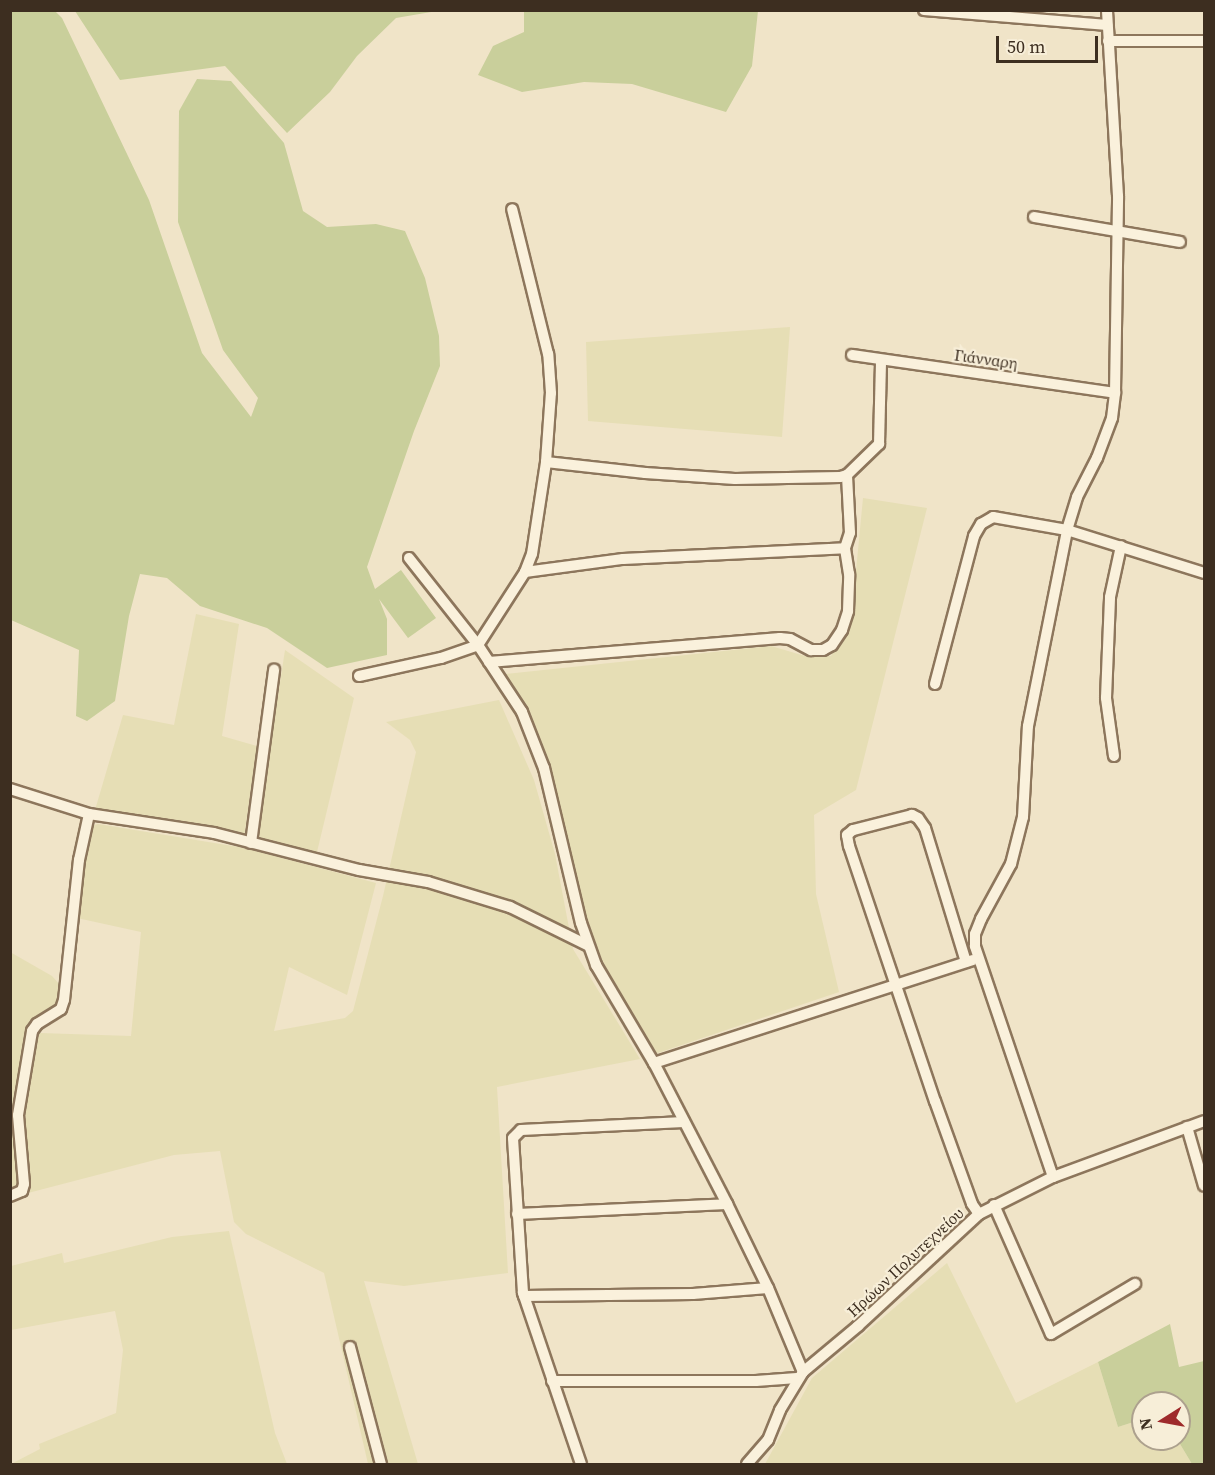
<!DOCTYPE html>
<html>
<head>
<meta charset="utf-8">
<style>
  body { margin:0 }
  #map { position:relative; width:1215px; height:1475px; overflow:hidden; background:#f0e4c8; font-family:"Source Serif 4",serif }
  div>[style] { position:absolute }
  .farmland>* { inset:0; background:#e6deb5 }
  .green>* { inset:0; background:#c9cf9b }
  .roads { filter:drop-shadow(2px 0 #8d765c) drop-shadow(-2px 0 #8d765c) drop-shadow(0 2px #8d765c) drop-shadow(0 -2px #8d765c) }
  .minor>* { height:10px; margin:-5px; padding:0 5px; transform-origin:5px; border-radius:5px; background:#faf1dc }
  span { translate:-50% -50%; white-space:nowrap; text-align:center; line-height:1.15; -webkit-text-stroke:4.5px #f7eed8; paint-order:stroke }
  .street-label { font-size:16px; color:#3d2e20 }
  .frame { position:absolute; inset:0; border:12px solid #3d2e20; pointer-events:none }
  .north { position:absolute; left:1131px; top:1391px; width:60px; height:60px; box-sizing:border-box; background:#f7eed8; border:2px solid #ada18e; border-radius:50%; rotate:259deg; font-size:16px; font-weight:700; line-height:24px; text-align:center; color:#3d2e20 }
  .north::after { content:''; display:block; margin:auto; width:21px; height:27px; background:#9e2a2b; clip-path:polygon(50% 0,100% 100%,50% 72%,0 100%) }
  .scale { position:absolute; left:996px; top:36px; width:102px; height:27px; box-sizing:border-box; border:3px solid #3d2e20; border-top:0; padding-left:8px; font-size:18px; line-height:21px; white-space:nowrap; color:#3d2e20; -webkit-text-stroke:4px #f7eed8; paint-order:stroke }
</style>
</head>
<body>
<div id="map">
  <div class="farmland">
    <div style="clip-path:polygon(790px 327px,782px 437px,588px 421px,586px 342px)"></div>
    <div style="clip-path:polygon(863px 498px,927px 508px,856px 790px,814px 815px,816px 894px,839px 992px,652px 1055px,599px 965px,590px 940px,523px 707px,505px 674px,771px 646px,805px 656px,831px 656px,851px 623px)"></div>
    <div style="clip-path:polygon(196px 614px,239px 624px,222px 736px,257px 746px,244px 838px,95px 810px,123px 715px,174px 725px)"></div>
    <div style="clip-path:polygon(285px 650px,354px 698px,317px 852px,256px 839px)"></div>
    <div style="clip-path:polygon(499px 700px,534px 780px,555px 854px,573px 949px,640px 1059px,497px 1087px,508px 1273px,404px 1286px,364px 1281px,418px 1464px,368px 1464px,324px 1273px,246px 1234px,234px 1222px,220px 1151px,174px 1155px,28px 1193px,22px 1119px,35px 1038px,40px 1033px,131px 1036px,141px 932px,77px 918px,89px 831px,91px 826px,98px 824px,245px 848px,376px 883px,347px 995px,289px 967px,274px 1031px,345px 1018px,353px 1011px,383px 896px,416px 752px,410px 740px,386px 722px)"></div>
    <div style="clip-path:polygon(10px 952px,52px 976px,60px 985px,59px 1005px,56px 1010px,26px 1027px,13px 1120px,19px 1181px,17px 1190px,10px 1193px)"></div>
    <div style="clip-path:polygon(229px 1231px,275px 1433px,287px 1464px,11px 1464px,40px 1449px,39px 1444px,116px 1413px,123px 1350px,115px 1311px,11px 1330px,11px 1266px,62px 1253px,64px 1263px,172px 1237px)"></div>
    <div style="clip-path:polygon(947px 1263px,1016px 1403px,1098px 1362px,1118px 1427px,1143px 1419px,1143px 1439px,1177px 1439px,1192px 1464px,765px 1464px,812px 1378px)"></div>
  </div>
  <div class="green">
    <div style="clip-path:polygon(11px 10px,55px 11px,62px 18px,149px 200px,202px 353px,251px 417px,258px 398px,223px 350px,178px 222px,179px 111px,197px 79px,231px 81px,284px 143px,303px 211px,327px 227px,376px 224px,405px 231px,425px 278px,439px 336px,440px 366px,414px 431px,367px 567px,375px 589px,401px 570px,436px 618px,408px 638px,379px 599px,387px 619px,387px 655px,327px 668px,267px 628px,200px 606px,167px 578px,140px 574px,129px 616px,115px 701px,87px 721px,76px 716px,79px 650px,11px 620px)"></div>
    <div style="clip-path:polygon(75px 11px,437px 11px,396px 18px,357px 56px,330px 92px,287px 133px,225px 66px,120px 80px)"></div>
    <div style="clip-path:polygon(524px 11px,758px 11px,752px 66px,726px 112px,632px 84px,584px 82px,522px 92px,478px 75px,493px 46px,524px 32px)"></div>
    <div style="clip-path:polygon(1170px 1324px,1179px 1367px,1204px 1361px,1204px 1464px,1192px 1464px,1177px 1439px,1179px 1439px,1179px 1403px,1143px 1403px,1143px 1419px,1118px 1427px,1098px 1362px)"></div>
  </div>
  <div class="roads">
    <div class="minor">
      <div style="left:924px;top:10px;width:184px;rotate:4.7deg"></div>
      <div style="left:1108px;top:41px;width:96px"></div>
      <div style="left:1034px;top:217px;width:148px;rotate:9.7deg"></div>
      <div style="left:852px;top:355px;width:266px;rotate:8.2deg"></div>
      <div style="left:546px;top:462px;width:100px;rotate:6.3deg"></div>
      <div style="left:645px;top:473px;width:90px;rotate:3.8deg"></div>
      <div style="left:735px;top:479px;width:105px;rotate:-1.1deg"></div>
      <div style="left:840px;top:477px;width:7px;rotate:-16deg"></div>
      <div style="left:847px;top:475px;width:45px;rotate:-44.1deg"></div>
      <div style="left:879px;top:444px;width:84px;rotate:-88.6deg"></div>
      <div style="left:409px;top:558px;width:111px;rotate:51.6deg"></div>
      <div style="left:478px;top:645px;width:80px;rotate:56.7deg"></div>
      <div style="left:522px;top:712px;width:60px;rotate:68.6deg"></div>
      <div style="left:544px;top:768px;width:159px;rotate:76.6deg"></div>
      <div style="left:581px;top:923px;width:45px;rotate:70.3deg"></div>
      <div style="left:596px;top:965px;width:114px;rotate:59.4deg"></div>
      <div style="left:654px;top:1063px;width:159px;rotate:62.6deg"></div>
      <div style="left:727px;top:1204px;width:93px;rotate:64deg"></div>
      <div style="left:768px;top:1288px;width:91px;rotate:67.4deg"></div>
      <div style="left:525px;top:572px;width:99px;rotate:-7.6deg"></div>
      <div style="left:623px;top:559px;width:222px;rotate:-2.8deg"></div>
      <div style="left:489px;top:662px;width:292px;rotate:-4.7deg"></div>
      <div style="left:780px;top:638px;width:10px;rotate:6deg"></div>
      <div style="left:790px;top:639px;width:24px;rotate:28deg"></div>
      <div style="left:811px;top:650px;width:12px"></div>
      <div style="left:823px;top:650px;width:10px;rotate:-29deg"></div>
      <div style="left:832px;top:645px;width:18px;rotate:-56deg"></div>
      <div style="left:842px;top:630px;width:20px;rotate:-72deg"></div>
      <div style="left:848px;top:611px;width:37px;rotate:-88deg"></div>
      <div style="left:849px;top:574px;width:26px;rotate:-99deg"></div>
      <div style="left:845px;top:548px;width:16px;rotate:-72deg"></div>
      <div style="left:850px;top:533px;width:58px;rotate:-93deg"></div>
      <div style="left:359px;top:676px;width:84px;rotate:-12.4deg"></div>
      <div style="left:441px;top:658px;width:39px;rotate:-19deg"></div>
      <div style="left:478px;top:645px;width:87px;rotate:-57.2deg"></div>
      <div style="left:525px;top:572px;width:19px;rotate:-69deg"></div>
      <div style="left:532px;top:554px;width:93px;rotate:-81.3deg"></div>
      <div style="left:546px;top:462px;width:69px;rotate:-85.9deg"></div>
      <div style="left:551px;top:393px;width:39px;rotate:-94deg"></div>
      <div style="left:548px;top:354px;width:149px;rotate:-103.9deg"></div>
      <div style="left:935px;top:684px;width:153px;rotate:-75.2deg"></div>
      <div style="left:974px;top:536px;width:14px;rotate:-60deg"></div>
      <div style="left:981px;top:524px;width:14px;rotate:-30deg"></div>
      <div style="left:993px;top:517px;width:75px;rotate:10deg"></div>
      <div style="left:1067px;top:530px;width:144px;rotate:17.4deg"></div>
      <div style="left:1114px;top:756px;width:59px;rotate:-97.9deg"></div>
      <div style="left:1106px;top:698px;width:101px;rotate:-87.7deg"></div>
      <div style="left:1110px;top:597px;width:52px;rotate:-77.8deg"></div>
      <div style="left:10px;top:789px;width:83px;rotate:17.6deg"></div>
      <div style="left:89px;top:814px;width:126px;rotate:8.6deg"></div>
      <div style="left:214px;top:833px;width:150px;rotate:14.3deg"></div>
      <div style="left:359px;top:870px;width:70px;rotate:9.9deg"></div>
      <div style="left:428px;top:882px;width:86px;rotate:17deg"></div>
      <div style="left:510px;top:907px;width:86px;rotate:26.3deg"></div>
      <div style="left:251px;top:843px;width:175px;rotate:-82.4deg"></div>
      <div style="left:966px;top:962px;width:140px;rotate:-107deg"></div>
      <div style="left:925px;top:828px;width:12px;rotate:-125deg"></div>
      <div style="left:918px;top:818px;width:7px;rotate:-153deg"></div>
      <div style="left:912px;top:815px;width:61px;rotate:165.7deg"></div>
      <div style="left:853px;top:830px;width:8px;rotate:140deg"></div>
      <div style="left:847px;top:835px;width:11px;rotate:80deg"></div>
      <div style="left:849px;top:846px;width:269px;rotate:71.4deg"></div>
      <div style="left:935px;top:1101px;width:109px;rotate:70.2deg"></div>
      <div style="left:972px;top:1204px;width:12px;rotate:55deg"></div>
      <div style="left:654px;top:1063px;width:335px;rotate:-17.9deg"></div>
      <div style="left:1187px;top:1127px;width:61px;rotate:73.9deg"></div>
      <div style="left:1053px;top:1177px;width:244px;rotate:-108.7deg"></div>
      <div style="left:975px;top:946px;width:12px;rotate:-90deg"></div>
      <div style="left:975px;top:934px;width:16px;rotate:-68deg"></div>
      <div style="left:981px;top:919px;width:63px;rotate:-61.4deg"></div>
      <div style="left:1011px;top:864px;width:49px;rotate:-75.7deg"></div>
      <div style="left:1023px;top:817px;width:91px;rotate:-86.9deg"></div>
      <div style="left:1028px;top:726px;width:200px;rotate:-78.7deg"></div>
      <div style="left:1067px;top:530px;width:34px;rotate:-73deg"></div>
      <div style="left:1077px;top:497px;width:44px;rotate:-62.9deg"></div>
      <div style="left:1097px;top:458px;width:43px;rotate:-69.4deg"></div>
      <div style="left:1112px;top:418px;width:25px;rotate:-83deg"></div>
      <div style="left:1115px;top:393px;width:197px;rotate:-89.1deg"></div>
      <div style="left:1118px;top:196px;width:186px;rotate:-93.4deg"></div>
      <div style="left:10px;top:1196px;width:13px;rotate:-23deg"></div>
      <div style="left:22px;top:1191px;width:7px;rotate:-74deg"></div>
      <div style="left:24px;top:1184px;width:69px;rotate:-95deg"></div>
      <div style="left:18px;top:1115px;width:85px;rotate:-80.5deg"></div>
      <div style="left:32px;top:1031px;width:9px;rotate:-54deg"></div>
      <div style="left:37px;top:1024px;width:28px;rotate:-32deg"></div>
      <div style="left:61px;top:1009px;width:9px;rotate:-72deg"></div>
      <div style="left:64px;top:1000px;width:141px;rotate:-83.9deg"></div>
      <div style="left:79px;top:860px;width:47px;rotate:-77.7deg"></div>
      <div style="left:994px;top:1205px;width:141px;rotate:66.2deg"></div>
      <div style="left:1051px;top:1334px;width:98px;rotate:-30.8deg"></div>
      <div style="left:517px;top:1214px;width:210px;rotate:-2.7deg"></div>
      <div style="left:524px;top:1296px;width:169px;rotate:-0.7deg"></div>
      <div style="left:693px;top:1294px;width:75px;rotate:-4.6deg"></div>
      <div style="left:350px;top:1347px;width:121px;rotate:75.2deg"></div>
      <div style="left:552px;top:1381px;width:204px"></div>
      <div style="left:756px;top:1381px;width:41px;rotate:-4.2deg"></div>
      <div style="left:581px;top:1464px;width:181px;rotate:-108.7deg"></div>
      <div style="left:523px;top:1293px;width:155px;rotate:-93.7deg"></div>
      <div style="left:513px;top:1138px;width:11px;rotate:-45deg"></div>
      <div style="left:521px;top:1130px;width:163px;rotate:-2.8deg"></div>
      <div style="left:747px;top:1464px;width:32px;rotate:-49deg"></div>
      <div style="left:768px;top:1440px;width:32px;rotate:-68deg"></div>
      <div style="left:780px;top:1410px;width:44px;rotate:-58.8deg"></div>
      <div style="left:803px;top:1372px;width:72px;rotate:-39.9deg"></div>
      <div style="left:858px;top:1326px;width:165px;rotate:-42.8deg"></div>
      <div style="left:979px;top:1214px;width:83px;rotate:-26.6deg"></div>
      <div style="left:1053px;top:1177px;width:161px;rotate:-20.3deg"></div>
    </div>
  </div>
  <div class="street-label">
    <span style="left:986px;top:359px;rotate:8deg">Γιάνναρη</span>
    <span style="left:905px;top:1262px;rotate:-43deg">Ηρώων Πολυτεχνείου</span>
  </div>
  <div class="frame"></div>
  <div class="north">N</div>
  <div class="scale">50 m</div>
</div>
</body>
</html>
